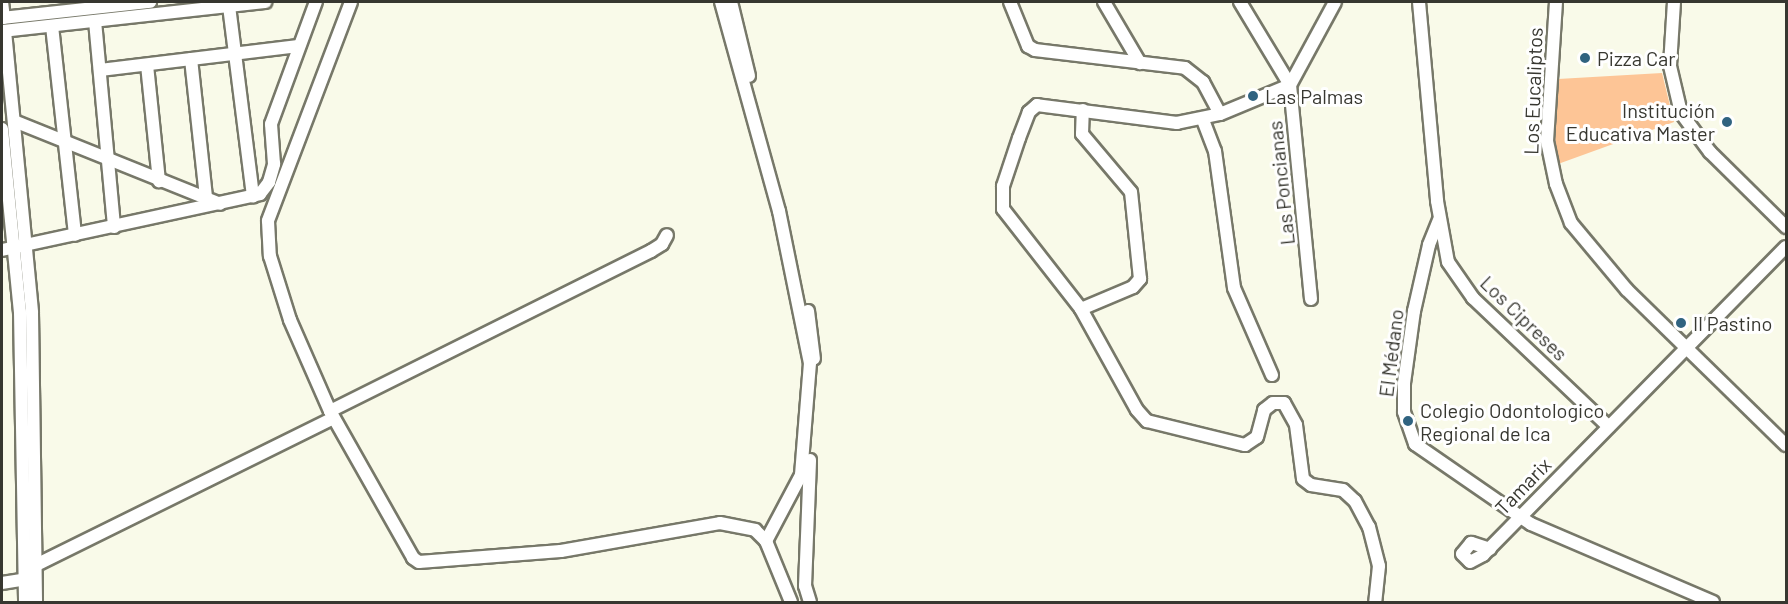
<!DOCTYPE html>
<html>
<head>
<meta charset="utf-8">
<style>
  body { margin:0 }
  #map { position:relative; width:1788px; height:604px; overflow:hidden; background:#f9fae9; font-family:Barlow,sans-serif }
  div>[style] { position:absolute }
  .green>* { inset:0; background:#fdc596 }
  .roads { filter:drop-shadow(2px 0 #777869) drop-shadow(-2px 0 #777869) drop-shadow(0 2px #777869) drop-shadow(0 -2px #777869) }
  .minor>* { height:12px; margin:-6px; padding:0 6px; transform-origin:6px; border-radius:6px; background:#fff }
  .dots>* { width:16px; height:16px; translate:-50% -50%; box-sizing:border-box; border:3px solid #fff; border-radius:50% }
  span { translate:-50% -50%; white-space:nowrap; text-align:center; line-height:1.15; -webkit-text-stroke:6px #fff; paint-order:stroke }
  .poi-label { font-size:20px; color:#373730 }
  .left { translate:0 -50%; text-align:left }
  .right { translate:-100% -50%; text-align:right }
  .street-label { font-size:20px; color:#373730 }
  .frame { position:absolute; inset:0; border:3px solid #373730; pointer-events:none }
</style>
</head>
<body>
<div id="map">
  <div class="green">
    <div style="clip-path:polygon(1662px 73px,1674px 122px,1558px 164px,1555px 138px,1558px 79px)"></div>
  </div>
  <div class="roads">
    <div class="minor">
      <div style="left:2px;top:2px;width:16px;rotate:83deg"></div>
      <div style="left:351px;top:2px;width:234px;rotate:110.8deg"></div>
      <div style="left:268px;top:221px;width:35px;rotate:87deg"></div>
      <div style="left:270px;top:256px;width:67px;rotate:72.6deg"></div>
      <div style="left:290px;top:320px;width:99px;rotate:66.3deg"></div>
      <div style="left:330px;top:411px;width:359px;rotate:-26.5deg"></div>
      <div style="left:651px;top:251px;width:13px;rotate:-32deg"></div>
      <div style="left:662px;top:244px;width:10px;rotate:-61deg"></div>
      <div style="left:721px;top:2px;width:217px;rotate:74.5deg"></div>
      <div style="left:779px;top:211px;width:155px;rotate:78.5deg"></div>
      <div style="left:810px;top:363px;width:112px;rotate:94.6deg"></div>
      <div style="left:801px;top:475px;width:75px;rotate:117.9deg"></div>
      <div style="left:766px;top:541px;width:66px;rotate:67.7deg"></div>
      <div style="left:731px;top:2px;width:76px;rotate:76.3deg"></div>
      <div style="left:1010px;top:2px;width:48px;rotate:67.8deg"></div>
      <div style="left:1028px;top:46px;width:8px;rotate:30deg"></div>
      <div style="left:1035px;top:50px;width:151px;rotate:6.8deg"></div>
      <div style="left:1185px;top:68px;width:23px;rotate:38deg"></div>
      <div style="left:1203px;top:82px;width:36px;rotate:62deg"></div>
      <div style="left:1104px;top:2px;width:71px;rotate:59.5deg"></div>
      <div style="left:1240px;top:2px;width:97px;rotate:58.9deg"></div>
      <div style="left:1290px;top:85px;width:76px;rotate:157.5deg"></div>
      <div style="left:1220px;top:114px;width:44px;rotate:168.2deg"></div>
      <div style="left:1177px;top:123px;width:141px;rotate:-172.7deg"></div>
      <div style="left:1037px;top:105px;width:11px;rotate:139deg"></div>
      <div style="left:1029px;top:112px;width:28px;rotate:111deg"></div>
      <div style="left:1019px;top:138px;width:51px;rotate:108.4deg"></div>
      <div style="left:1003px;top:186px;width:23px;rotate:90deg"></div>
      <div style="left:1003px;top:209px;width:127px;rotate:52deg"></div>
      <div style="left:1081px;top:309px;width:115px;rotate:61deg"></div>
      <div style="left:1137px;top:410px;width:15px;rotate:48deg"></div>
      <div style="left:1147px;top:421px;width:101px;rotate:13.8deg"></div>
      <div style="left:1245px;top:445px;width:14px;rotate:-34deg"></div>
      <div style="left:1257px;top:437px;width:28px;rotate:-75deg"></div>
      <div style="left:1264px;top:410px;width:11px;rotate:-38deg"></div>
      <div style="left:1273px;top:403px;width:11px"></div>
      <div style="left:1284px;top:403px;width:25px;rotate:61deg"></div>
      <div style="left:1296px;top:425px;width:54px;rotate:82.6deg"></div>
      <div style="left:1303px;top:479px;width:10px;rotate:37deg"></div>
      <div style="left:1311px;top:485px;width:32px;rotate:9deg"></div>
      <div style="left:1343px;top:490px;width:16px;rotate:43deg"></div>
      <div style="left:1355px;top:501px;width:30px;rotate:62deg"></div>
      <div style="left:1369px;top:527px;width:40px;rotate:75.6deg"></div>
      <div style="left:1379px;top:566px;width:36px;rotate:96deg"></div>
      <div style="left:1419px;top:2px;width:200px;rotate:84.8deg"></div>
      <div style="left:1437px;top:201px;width:62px;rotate:79.8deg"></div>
      <div style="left:1448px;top:262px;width:44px;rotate:55.2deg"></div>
      <div style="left:1473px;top:298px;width:187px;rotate:43.5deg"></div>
      <div style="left:1556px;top:2px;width:139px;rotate:93.7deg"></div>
      <div style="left:1547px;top:141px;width:44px;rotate:78.2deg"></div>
      <div style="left:1556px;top:184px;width:42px;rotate:69deg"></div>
      <div style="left:1571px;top:223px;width:87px;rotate:50.1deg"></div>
      <div style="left:1627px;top:290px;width:222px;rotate:44.3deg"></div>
      <div style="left:1674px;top:2px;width:64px;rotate:93.6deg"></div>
      <div style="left:1670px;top:66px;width:48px;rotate:76.8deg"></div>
      <div style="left:1681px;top:113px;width:49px;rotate:53.4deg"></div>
      <div style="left:1710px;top:152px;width:107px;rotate:44.6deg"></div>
      <div style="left:229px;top:6px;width:192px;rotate:82.8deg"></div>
      <div style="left:2px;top:18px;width:149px;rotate:-6.2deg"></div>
      <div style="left:95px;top:21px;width:207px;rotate:84.7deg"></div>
      <div style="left:52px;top:26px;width:210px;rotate:83.7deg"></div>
      <div style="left:2px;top:31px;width:265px;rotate:-6.3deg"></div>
      <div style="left:5px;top:31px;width:283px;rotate:84.5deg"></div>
      <div style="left:32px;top:313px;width:289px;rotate:89.2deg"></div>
      <div style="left:191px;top:59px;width:140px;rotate:83.8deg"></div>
      <div style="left:147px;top:65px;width:117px;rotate:84.1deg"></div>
      <div style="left:100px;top:70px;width:200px;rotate:-6.9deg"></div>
      <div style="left:1203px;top:120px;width:33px;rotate:69deg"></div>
      <div style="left:1215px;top:151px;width:138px;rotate:82.1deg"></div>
      <div style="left:1234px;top:288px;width:95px;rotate:66.4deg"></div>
      <div style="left:14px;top:121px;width:222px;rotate:21.9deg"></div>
      <div style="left:2px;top:129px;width:184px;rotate:84.4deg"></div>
      <div style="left:20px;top:312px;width:290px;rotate:89deg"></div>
      <div style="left:1439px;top:220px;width:27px;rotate:112deg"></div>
      <div style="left:1429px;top:245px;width:68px;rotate:102.8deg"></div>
      <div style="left:1414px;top:311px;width:73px;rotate:97.9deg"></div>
      <div style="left:1404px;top:383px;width:29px;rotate:90deg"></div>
      <div style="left:1404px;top:412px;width:34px;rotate:71deg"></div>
      <div style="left:1415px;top:444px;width:141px;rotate:34.6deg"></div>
      <div style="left:1531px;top:524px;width:198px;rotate:23.2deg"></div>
      <div style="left:2px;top:250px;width:264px;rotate:-12.2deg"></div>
      <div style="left:260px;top:194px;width:15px;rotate:-53deg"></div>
      <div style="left:269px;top:182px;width:19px;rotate:-74deg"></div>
      <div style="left:274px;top:164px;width:40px;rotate:-94.3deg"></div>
      <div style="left:271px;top:124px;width:130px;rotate:-69.8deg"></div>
      <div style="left:1311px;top:299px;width:215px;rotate:-95.6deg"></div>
      <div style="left:1290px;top:85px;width:94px;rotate:-61.5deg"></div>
      <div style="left:1081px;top:309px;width:56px;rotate:-22.9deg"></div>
      <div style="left:1133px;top:287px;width:11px;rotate:-49deg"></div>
      <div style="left:1140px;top:279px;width:87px;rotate:-95.9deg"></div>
      <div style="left:1131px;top:192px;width:76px;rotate:-130.2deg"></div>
      <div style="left:1082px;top:134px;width:24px;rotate:-88deg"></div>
      <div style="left:808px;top:311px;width:48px;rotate:82.9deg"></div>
      <div style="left:330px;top:411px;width:169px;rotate:60.5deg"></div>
      <div style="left:413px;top:558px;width:7px;rotate:34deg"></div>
      <div style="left:419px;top:562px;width:142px;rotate:-4.4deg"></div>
      <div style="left:561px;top:551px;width:161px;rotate:-10deg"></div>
      <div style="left:720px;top:523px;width:36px;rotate:11deg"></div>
      <div style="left:755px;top:530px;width:16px;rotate:45deg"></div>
      <div style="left:1490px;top:549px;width:20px;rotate:-162deg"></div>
      <div style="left:1471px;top:543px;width:14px;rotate:129deg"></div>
      <div style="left:1462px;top:554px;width:11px;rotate:45deg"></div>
      <div style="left:1470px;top:562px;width:15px;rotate:-28deg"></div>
      <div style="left:1483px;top:555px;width:432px;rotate:-45.5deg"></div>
      <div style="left:36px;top:565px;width:331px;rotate:-26.3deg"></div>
      <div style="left:2px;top:583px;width:25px;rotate:-9deg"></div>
      <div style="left:810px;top:602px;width:17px;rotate:-107deg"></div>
      <div style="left:805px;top:586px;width:126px;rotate:-87.7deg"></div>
    </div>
  </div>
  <div class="dots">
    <div style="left:1585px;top:58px;background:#306380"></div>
    <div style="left:1253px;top:96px;background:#306380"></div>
    <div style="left:1727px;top:122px;background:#306380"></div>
    <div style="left:1681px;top:323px;background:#306380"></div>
    <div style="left:1408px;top:421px;background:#306380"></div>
  </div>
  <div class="poi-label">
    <span class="left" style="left:1597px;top:58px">Pizza Car</span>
    <span class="left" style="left:1265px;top:96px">Las Palmas</span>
    <span class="right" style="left:1715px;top:122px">Institución<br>Educativa Master</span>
    <span class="left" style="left:1693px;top:323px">Il Pastino</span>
    <span class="left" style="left:1420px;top:422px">Colegio Odontologico<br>Regional de Ica</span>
  </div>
  <div class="street-label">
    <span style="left:1533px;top:91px;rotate:-88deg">Los Eucaliptos</span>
    <span style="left:1281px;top:183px;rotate:-96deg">Las Poncianas</span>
    <span style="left:1524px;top:318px;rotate:44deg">Los Cipreses</span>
    <span style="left:1391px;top:353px;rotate:-83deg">El Médano</span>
    <span style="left:1523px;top:486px;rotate:-46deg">Tamarix</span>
  </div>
  <div class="frame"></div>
</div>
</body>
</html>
